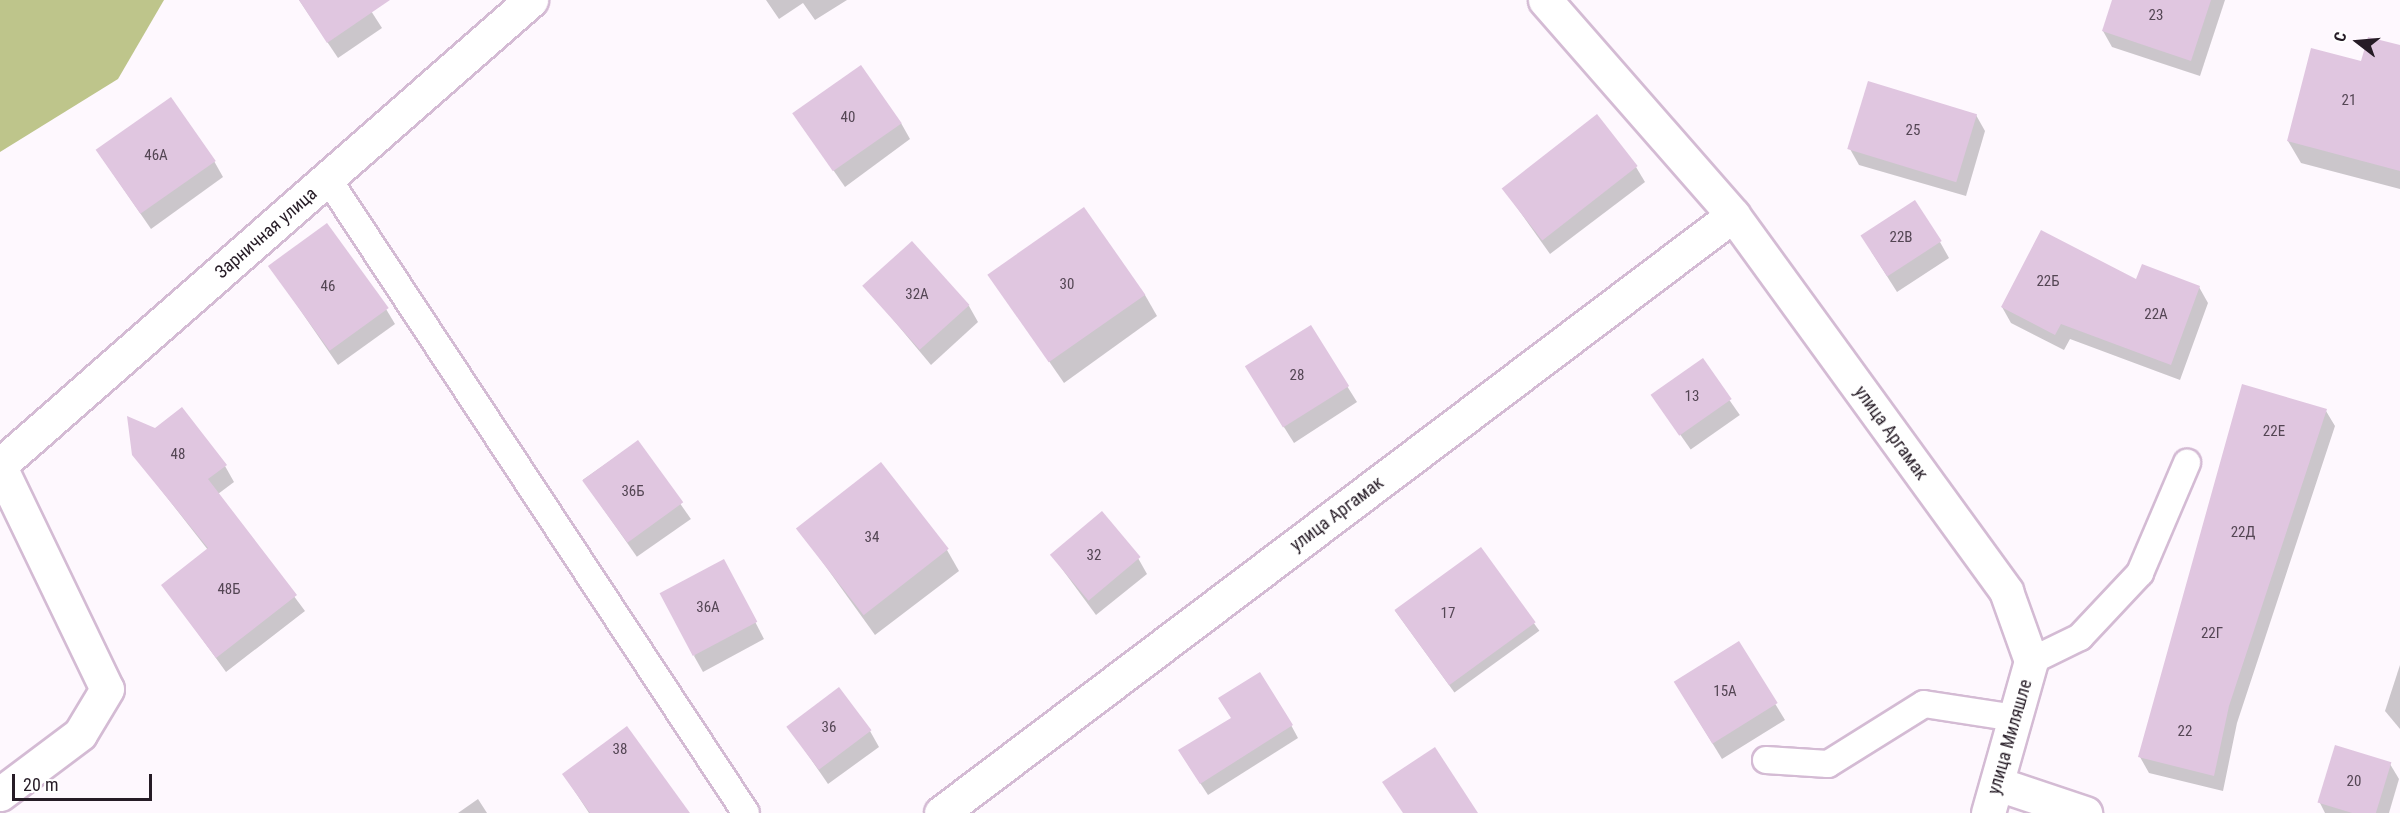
<!DOCTYPE html>
<html>
<head>
<meta charset="utf-8">
<style>
  body { margin:0 }
  #map { position:relative; width:2400px; height:813px; overflow:hidden; background:#fef8fe; font-family:"Roboto Condensed",sans-serif }
  div>[style] { position:absolute }
  .forest>* { inset:0; background:#bec58b }
  .shadow>* { inset:0; background:#0003; transform-origin:0 0 }
  .building>* { inset:0; background:#e0c6e0; transform-origin:0 0 }
  .roads { filter:drop-shadow(2px 0 #d4bbd4) drop-shadow(-2px 0 #d4bbd4) drop-shadow(0 2px #d4bbd4) drop-shadow(0 -2px #d4bbd4) }
  .lane>* { height:26px; margin:-13px; padding:0 13px; transform-origin:13px; border-radius:13px; background:#fff }
  .street>* { height:33px; margin:-16.5px; padding:0 16.5px; transform-origin:16.5px; border-radius:16.5px; background:#fff }
  span { translate:-50% -50%; white-space:nowrap; text-align:center; line-height:1.15; -webkit-text-stroke:5px #fff; paint-order:stroke }
  .number-label { font-size:15px; color:#544654 }
  .number-label span { -webkit-text-stroke-width:0 }
  .street-label { font-size:18px; color:#261c26 }
  .north { position:absolute; left:2328px; top:12px; width:60px; height:60px; -webkit-text-stroke:4px #fff; paint-order:stroke; rotate:286deg; font-size:16px; font-weight:700; line-height:24px; text-align:center; color:#261c26 }
  .north::after { content:''; display:block; margin:auto; width:21px; height:27px; background:#261c26; clip-path:polygon(50% 0,100% 100%,50% 72%,0 100%) }
  .scale { position:absolute; left:12px; top:774px; width:140px; height:27px; box-sizing:border-box; border:3px solid #261c26; border-top:0; padding-left:8px; font-size:18px; line-height:21px; white-space:nowrap; color:#261c26; -webkit-text-stroke:4px #fff; paint-order:stroke }
</style>
</head>
<body>
<div id="map">
  <div class="forest">
    <div style="clip-path:polygon(0 0,164px 0,118px 79px,0 152px)"></div>
  </div>
  <div class="shadow">
    <div style="clip-path:polygon(299px 0,364px 0,382px 28px,338px 58px)"></div>
    <div style="clip-path:polygon(766px 0,847px 0,815px 20px,803px 3px,779px 19px)"></div>
    <div style="clip-path:polygon(2114px 0,2225px 0,2200px 76px,2112px 47px,2103px 31px)"></div>
    <div style="clip-path:polygon(2400px 47px,2400px 189px,2301px 163px,2288px 141px,2362px 63px)"></div>
    <div style="clip-path:polygon(795px 115px,901px 123px,910px 139px,845px 187px)"></div>
    <div style="clip-path:polygon(1976px 115px,1985px 131px,1966px 196px,1859px 165px,1850px 149px)"></div>
    <div style="clip-path:polygon(98px 152px,214px 161px,223px 177px,151px 229px)"></div>
    <div style="clip-path:polygon(1636px 167px,1645px 182px,1550px 254px,1503px 188px)"></div>
    <div style="clip-path:polygon(1940px 242px,1949px 258px,1897px 292px,1871px 251px)"></div>
    <div style="clip-path:polygon(270px 266px,386px 309px,395px 324px,338px 365px)"></div>
    <div style="clip-path:polygon(990px 276px,1145px 295px,1157px 316px,1064px 383px)"></div>
    <div style="clip-path:polygon(2137px 281px,2199px 287px,2208px 303px,2180px 380px,2070px 339px,2064px 350px,2011px 323px,2002px 307px)"></div>
    <div style="clip-path:polygon(865px 286px,969px 306px,978px 322px,931px 365px)"></div>
    <div style="clip-path:polygon(1310px 327px,1357px 402px,1294px 443px,1256px 383px)"></div>
    <div style="left:1702px;top:361px;width:66px;height:60px;rotate:55deg"></div>
    <div style="clip-path:polygon(2326px 411px,2335px 426px,2237px 723px,2223px 791px,2149px 773px,2140px 757px)"></div>
    <div style="left:637px;top:442px;width:94px;height:66px;rotate:55deg"></div>
    <div style="clip-path:polygon(133px 454px,225px 466px,234px 482px,218px 494px,305px 611px,226px 672px,163px 585px,208px 550px)"></div>
    <div style="clip-path:polygon(798px 528px,947px 550px,959px 571px,875px 635px)"></div>
    <div style="left:1480px;top:549px;width:101px;height:105px;rotate:54deg"></div>
    <div style="clip-path:polygon(1051px 554px,1138px 558px,1147px 574px,1096px 615px)"></div>
    <div style="clip-path:polygon(732px 577px,764px 639px,703px 672px,694px 656px)"></div>
    <div style="clip-path:polygon(1738px 643px,1785px 720px,1722px 759px,1684px 697px)"></div>
    <div style="clip-path:polygon(2400px 665px,2400px 729px,2385px 711px)"></div>
    <div style="clip-path:polygon(1291px 725px,1298px 738px,1208px 795px,1187px 763px)"></div>
    <div style="clip-path:polygon(788px 726px,870px 731px,879px 747px,828px 784px)"></div>
    <div style="clip-path:polygon(2390px 764px,2399px 779px,2389px 813px,2325px 813px,2319px 801px)"></div>
    <div style="clip-path:polygon(564px 775px,688px 813px,589px 813px)"></div>
    <div style="clip-path:polygon(478px 799px,487px 813px,458px 813px)"></div>
  </div>
  <div class="building">
    <div style="clip-path:polygon(299px 0,390px 0,327px 43px)"></div>
    <div style="clip-path:polygon(2112px 0,2211px 0,2191px 61px,2102px 31px)"></div>
    <div style="clip-path:polygon(2368px 37px,2400px 45px,2400px 171px,2287px 141px,2311px 48px,2361px 61px)"></div>
    <div style="left:861px;top:65px;width:71px;height:84px;rotate:55deg"></div>
    <div style="left:1868px;top:81px;width:114px;height:71px;rotate:17deg"></div>
    <div style="left:171px;top:97px;width:78px;height:92px;rotate:55deg"></div>
    <div style="left:1597px;top:114px;width:66px;height:121px;rotate:52deg"></div>
    <div style="left:1915px;top:200px;width:49px;height:65px;rotate:57deg"></div>
    <div style="left:1084px;top:207px;width:107px;height:118px;rotate:55deg"></div>
    <div style="left:327px;top:223px;width:105px;height:73px;rotate:54deg"></div>
    <div style="clip-path:polygon(2041px 230px,2136px 279px,2142px 264px,2200px 286px,2171px 365px,2061px 324px,2055px 335px,2001px 307px)"></div>
    <div style="left:912px;top:241px;width:86px;height:67px;rotate:48deg"></div>
    <div style="left:1311px;top:325px;width:72px;height:78px;rotate:58deg"></div>
    <div style="left:1703px;top:358px;width:50px;height:64px;rotate:55deg"></div>
    <div style="clip-path:polygon(2242px 384px,2327px 409px,2229px 706px,2214px 776px,2138px 757px)"></div>
    <div style="clip-path:polygon(182px 407px,227px 465px,208px 479px,297px 595px,216px 658px,161px 585px,208px 548px,132px 455px,127px 416px,155px 428px)"></div>
    <div style="left:638px;top:440px;width:77px;height:69px;rotate:54deg"></div>
    <div style="left:881px;top:462px;width:110px;height:108px;rotate:52deg"></div>
    <div style="left:1102px;top:511px;width:60px;height:68px;rotate:50deg"></div>
    <div style="left:1481px;top:547px;width:93px;height:107px;rotate:54deg"></div>
    <div style="left:724px;top:559px;width:71px;height:73px;rotate:62deg"></div>
    <div style="left:1739px;top:641px;width:73px;height:77px;rotate:58deg"></div>
    <div style="clip-path:polygon(1260px 672px,1293px 725px,1200px 784px,1178px 750px,1231px 718px,1218px 698px)"></div>
    <div style="left:839px;top:687px;width:54px;height:66px;rotate:53deg"></div>
    <div style="clip-path:polygon(627px 726px,690px 813px,590px 813px,562px 774px)"></div>
    <div style="left:2335px;top:745px;width:59px;height:60px;rotate:17deg"></div>
    <div style="clip-path:polygon(1435px 747px,1478px 813px,1403px 813px,1382px 782px)"></div>
  </div>
  <div class="roads">
    <div class="lane">
      <div style="left:328px;top:179px;width:759px;rotate:56.6deg"></div>
      <div style="left:2031px;top:661px;width:55px;rotate:-26.1deg"></div>
      <div style="left:2080px;top:637px;width:88px;rotate:-46.8deg"></div>
      <div style="left:2140px;top:573px;width:120px;rotate:-66.9deg"></div>
      <div style="left:1766px;top:760px;width:62px;rotate:3.7deg"></div>
      <div style="left:1828px;top:764px;width:113px;rotate:-32deg"></div>
      <div style="left:1924px;top:704px;width:93px;rotate:8.7deg"></div>
    </div>
    <div class="street">
      <div style="left:1545px;top:0;width:286px;rotate:48.8deg"></div>
      <div style="left:1733px;top:215px;width:465px;rotate:54deg"></div>
      <div style="left:2006px;top:591px;width:74px;rotate:70.3deg"></div>
      <div style="left:2031px;top:661px;width:158px;rotate:105.8deg"></div>
      <div style="left:0;top:465px;width:706px;rotate:-41.21deg"></div>
      <div style="left:0;top:467px;width:246px;rotate:64.3deg"></div>
      <div style="left:107px;top:689px;width:52px;rotate:121deg"></div>
      <div style="left:80px;top:734px;width:100px;rotate:143.1deg"></div>
      <div style="left:1998px;top:784px;width:92px;rotate:18.4deg"></div>
      <div style="left:941px;top:813px;width:992px;rotate:-37.05deg"></div>
    </div>
  </div>
  <div class="number-label">
    <span style="left:2156px;top:16px">23</span>
    <span style="left:2349px;top:101px">21</span>
    <span style="left:848px;top:118px">40</span>
    <span style="left:1913px;top:131px">25</span>
    <span style="left:156px;top:156px">46А</span>
    <span style="left:1901px;top:238px">22В</span>
    <span style="left:2048px;top:282px">22Б</span>
    <span style="left:1067px;top:285px">30</span>
    <span style="left:328px;top:287px">46</span>
    <span style="left:917px;top:295px">32А</span>
    <span style="left:2156px;top:315px">22А</span>
    <span style="left:1297px;top:376px">28</span>
    <span style="left:1692px;top:397px">13</span>
    <span style="left:2274px;top:432px">22Е</span>
    <span style="left:178px;top:455px">48</span>
    <span style="left:633px;top:492px">36Б</span>
    <span style="left:2243px;top:533px">22Д</span>
    <span style="left:872px;top:538px">34</span>
    <span style="left:1094px;top:556px">32</span>
    <span style="left:229px;top:590px">48Б</span>
    <span style="left:708px;top:608px">36А</span>
    <span style="left:1448px;top:614px">17</span>
    <span style="left:2212px;top:634px">22Г</span>
    <span style="left:1725px;top:692px">15А</span>
    <span style="left:829px;top:728px">36</span>
    <span style="left:2185px;top:732px">22</span>
    <span style="left:620px;top:750px">38</span>
    <span style="left:2354px;top:782px">20</span>
  </div>
  <div class="street-label">
    <span style="left:266px;top:233px;rotate:-41deg">Зарничная улица</span>
    <span style="left:1891px;top:433px;rotate:54deg">улица Аргамак</span>
    <span style="left:1337px;top:514px;rotate:-37deg">улица Аргамак</span>
    <span style="left:2010px;top:737px;rotate:-74deg">улица Миляшле</span>
  </div>
  <div class="north">С</div>
  <div class="scale">20 m</div>
</div>
</body>
</html>
